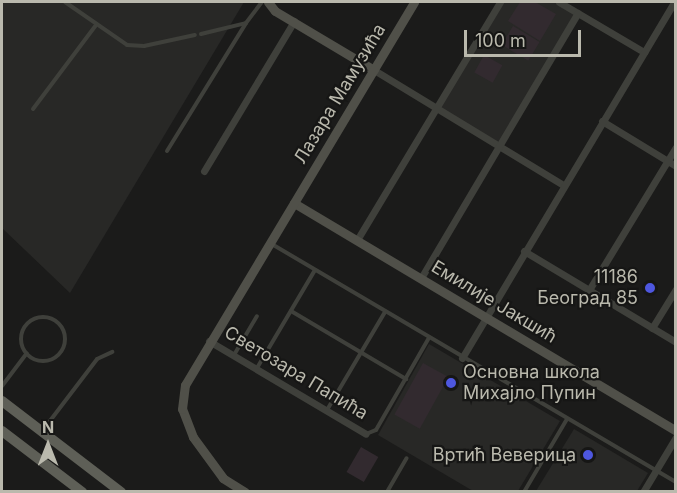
<!DOCTYPE html>
<html>
<head>
<meta charset="utf-8">
<style>
  body { margin:0 }
  #map { position:relative; width:677px; height:493px; overflow:hidden; background:#1b1b1a; font-family:Inter,sans-serif }
  div>[style] { position:absolute }
  .built>* { inset:0; background:#282826 }
  .green>* { inset:0; background:#322a2f; transform-origin:0 0 }
  .lane>* { height:4px; margin:-2px; padding:0 2px; transform-origin:2px; border-radius:2px; background:#3f403b }
  .lane>.ring { margin:-2px; padding:0; box-sizing:content-box; background:none; border:4px solid #3f403b; border-radius:50% }
  .street>* { height:7px; margin:-3.5px; padding:0 3.5px; transform-origin:3.5px; border-radius:3.5px; background:#3f403b }
  .secondary>* { height:9px; margin:-4.5px; padding:0 4.5px; transform-origin:4.5px; border-radius:4.5px; background:#505049 }
  .primary>* { height:10px; margin:-5px; padding:0 5px; transform-origin:5px; border-radius:5px; background:#5e5f57 }
  .dots>* { width:16px; height:16px; translate:-50% -50%; box-sizing:border-box; border:3px solid #161615; border-radius:50% }
  span { translate:-50% -50%; white-space:nowrap; text-align:center; line-height:1.15; -webkit-text-stroke:4.5px #161615; paint-order:stroke }
  .street-label { font-size:18px; color:#bab9ad }
  .poi-label { font-size:18px; color:#bab9ad }
  .right { translate:-100% -50%; text-align:right }
  .left { translate:0 -50%; text-align:left }
  .frame { position:absolute; inset:0; border:3px solid #bab9ad; pointer-events:none }
  .north { position:absolute; left:18px; top:415px; width:60px; height:60px; -webkit-text-stroke:4px #161615; paint-order:stroke; rotate:0deg; font-size:16px; font-weight:700; line-height:24px; text-align:center; color:#bab9ad }
  .north::after { content:''; display:block; margin:auto; width:21px; height:27px; background:#bab9ad; clip-path:polygon(50% 0,100% 100%,50% 72%,0 100%) }
  .scale { position:absolute; left:464px; top:30px; width:117px; height:27px; box-sizing:border-box; border:3px solid #bab9ad; border-top:0; padding-left:8px; font-size:18px; line-height:21px; white-space:nowrap; color:#bab9ad; -webkit-text-stroke:4px #161615; paint-order:stroke }
</style>
</head>
<body>
<div id="map">
  <div class="built">
    <div style="clip-path:polygon(2px 2px,244px 2px,70px 293px,2px 228px)"></div>
    <div style="clip-path:polygon(500px 2px,559px 2px,578px 13px,500px 147px,436px 108px)"></div>
    <div style="clip-path:polygon(429px 344px,560px 421px,518px 491px,473px 491px,378px 435px)"></div>
    <div style="clip-path:polygon(574px 429px,648px 473px,637px 491px,536px 491px)"></div>
  </div>
  <div class="green">
    <div style="clip-path:polygon(520px 2px,535px 2px,556px 14px,540px 41px,508px 21px)"></div>
    <div style="left:513px;top:26px;width:31px;height:22px;rotate:31deg"></div>
    <div style="left:484px;top:55px;width:21px;height:20px;rotate:29deg"></div>
    <div style="left:423px;top:363px;width:29px;height:59px;rotate:29deg"></div>
    <div style="left:361px;top:447px;width:20px;height:29px;rotate:30deg"></div>
  </div>
  <div class="lane">
    <div style="left:65px;top:2px;width:75px;rotate:34.7deg"></div>
    <div style="left:127px;top:45px;width:17px;rotate:3deg"></div>
    <div style="left:144px;top:46px;width:52px;rotate:-12.2deg"></div>
    <div style="left:201px;top:34px;width:46px;rotate:-13.7deg"></div>
    <div style="left:246px;top:23px;width:26px;rotate:-53deg"></div>
    <div style="left:33px;top:109px;width:105px;rotate:-53.1deg"></div>
    <div style="left:167px;top:151px;width:150px;rotate:-58.3deg"></div>
    <div style="left:270px;top:243px;width:471px;rotate:30.5deg"></div>
    <div style="left:291px;top:311px;width:134px;rotate:30.6deg"></div>
    <div class="ring" style="left:21px;top:317px;width:40px;height:40px"></div>
    <div style="left:234px;top:355px;width:45px;rotate:-59.5deg"></div>
    <div style="left:257px;top:368px;width:114px;rotate:-59.4deg"></div>
    <div style="left:2px;top:386px;width:41px;rotate:-52.9deg"></div>
    <div style="left:327px;top:410px;width:114px;rotate:-59.4deg"></div>
    <div style="left:43px;top:430px;width:89px;rotate:-52.7deg"></div>
    <div style="left:97px;top:359px;width:17px;rotate:-25deg"></div>
    <div style="left:366px;top:434px;width:11px;rotate:-22deg"></div>
    <div style="left:376px;top:430px;width:106px;rotate:-60.1deg"></div>
    <div style="left:387px;top:492px;width:39px;rotate:-60deg"></div>
    <div style="left:524px;top:492px;width:85px;rotate:-59.5deg"></div>
  </div>
  <div class="street">
    <div style="left:559px;top:2px;width:99px;rotate:30.5deg"></div>
    <div style="left:374px;top:70px;width:221px;rotate:31.3deg"></div>
    <div style="left:602px;top:121px;width:87px;rotate:31.3deg"></div>
    <div style="left:204px;top:171px;width:175px;rotate:-59deg"></div>
    <div style="left:357px;top:240px;width:278px;rotate:-59deg"></div>
    <div style="left:524px;top:251px;width:177px;rotate:30.9deg"></div>
    <div style="left:421px;top:278px;width:308px;rotate:-59.4deg"></div>
    <div style="left:589px;top:290px;width:167px;rotate:-58.7deg"></div>
    <div style="left:652px;top:328px;width:46px;rotate:-58.4deg"></div>
    <div style="left:209px;top:341px;width:182px;rotate:30.6deg"></div>
    <div style="left:462px;top:358px;width:414px;rotate:-59.2deg"></div>
    <div style="left:643px;top:492px;width:64px;rotate:-59deg"></div>
  </div>
  <div class="secondary">
    <div style="left:268px;top:2px;width:11px;rotate:52deg"></div>
    <div style="left:275px;top:11px;width:115px;rotate:30.8deg"></div>
    <div style="left:294px;top:203px;width:445px;rotate:30.8deg"></div>
    <div style="left:245px;top:492px;width:26px;rotate:-148deg"></div>
    <div style="left:223px;top:478px;width:51px;rotate:-126.2deg"></div>
    <div style="left:193px;top:437px;width:30px;rotate:-111deg"></div>
    <div style="left:182px;top:409px;width:24px;rotate:-83deg"></div>
    <div style="left:185px;top:385px;width:446px;rotate:-59.1deg"></div>
  </div>
  <div class="primary">
    <div style="left:2px;top:401px;width:150px;rotate:37.4deg"></div>
    <div style="left:2px;top:431px;width:101px;rotate:37.3deg"></div>
  </div>
  <div class="dots">
    <div style="left:650px;top:288px;background:#4e57df"></div>
    <div style="left:451px;top:383px;background:#4e57df"></div>
    <div style="left:588px;top:455px;background:#4e57df"></div>
  </div>
  <div class="street-label">
    <span style="left:340px;top:94px;rotate:-59deg">Лазара Мамузића</span>
    <span style="left:494px;top:302px;rotate:31deg">Емилије Јакшић</span>
    <span style="left:296px;top:373px;rotate:31deg">Светозара Папића</span>
  </div>
  <div class="poi-label">
    <span class="right" style="left:638px;top:288px">11186<br>Београд 85</span>
    <span class="left" style="left:463px;top:383px">Основна школа<br>Михајло Пупин</span>
    <span class="right" style="left:576px;top:455px">Вртић Веверица</span>
  </div>
  <div class="frame"></div>
  <div class="north">N</div>
  <div class="scale">100 m</div>
</div>
</body>
</html>
